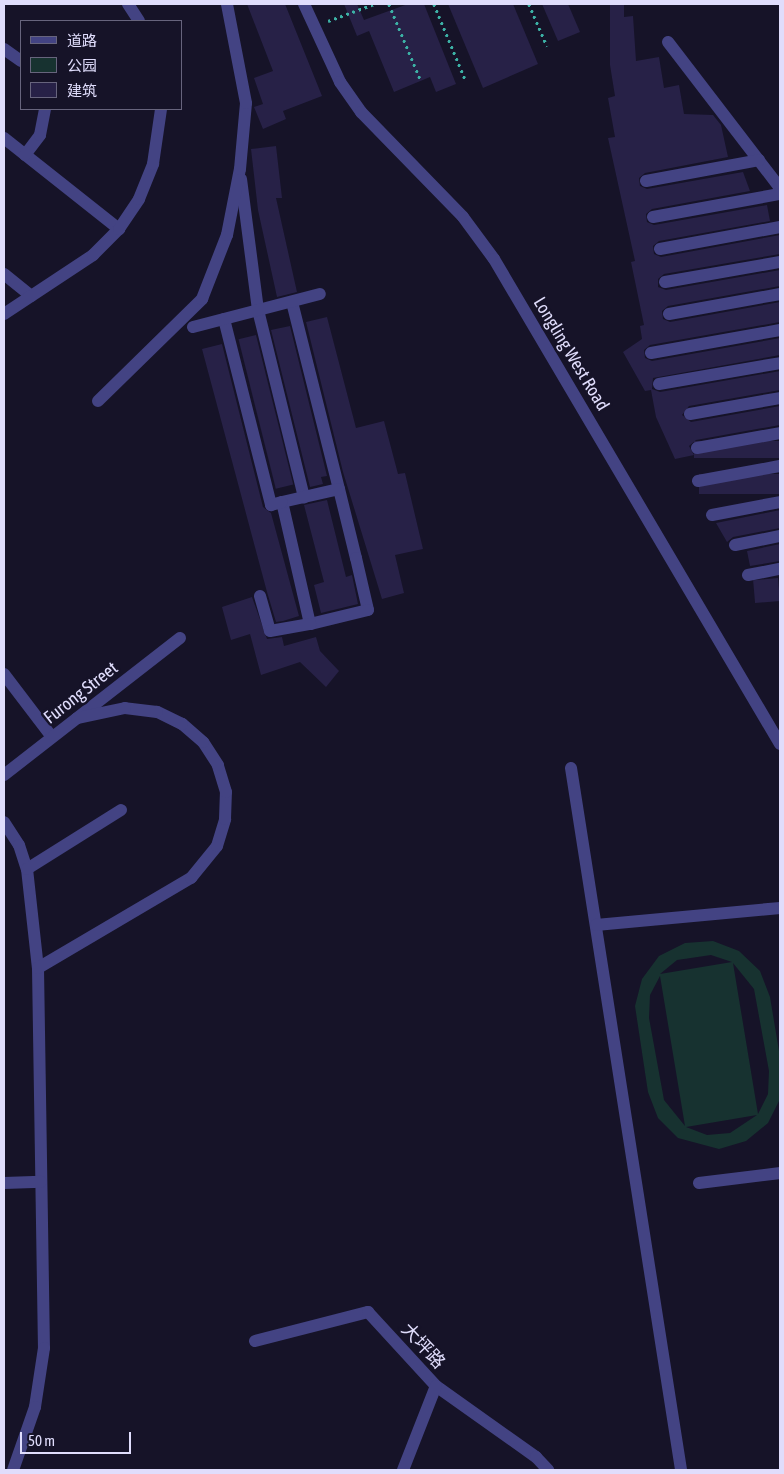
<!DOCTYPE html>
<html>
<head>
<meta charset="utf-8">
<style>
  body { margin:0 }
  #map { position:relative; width:784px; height:1474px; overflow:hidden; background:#161328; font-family:"Asap Condensed","Noto Sans SC",sans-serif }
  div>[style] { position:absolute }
  .green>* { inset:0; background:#173230 }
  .building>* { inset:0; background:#272147; transform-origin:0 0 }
  .path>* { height:2.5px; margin-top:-1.25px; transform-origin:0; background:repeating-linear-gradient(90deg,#3cb1a5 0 2.5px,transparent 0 6.5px) }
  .minor>* { height:12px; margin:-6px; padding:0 6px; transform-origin:6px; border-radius:6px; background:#434383 }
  span { translate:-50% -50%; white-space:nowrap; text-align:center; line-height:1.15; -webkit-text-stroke:5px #161328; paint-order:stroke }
  .street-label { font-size:18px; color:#e0ddfc }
  .frame { position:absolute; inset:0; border:5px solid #e0ddfc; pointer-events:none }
  .legend { position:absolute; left:20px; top:20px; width:162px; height:90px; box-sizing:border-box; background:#161328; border:1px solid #67647d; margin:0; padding:6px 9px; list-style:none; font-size:15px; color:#e0ddfc }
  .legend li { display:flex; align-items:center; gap:10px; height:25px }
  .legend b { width:25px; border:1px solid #67647d }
  .scale { position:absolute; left:20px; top:1432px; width:111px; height:22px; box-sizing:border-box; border:2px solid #e0ddfc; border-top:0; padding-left:6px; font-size:15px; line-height:18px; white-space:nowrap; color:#e0ddfc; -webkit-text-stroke:4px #161328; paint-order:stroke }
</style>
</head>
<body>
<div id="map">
  <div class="green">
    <div style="clip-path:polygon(evenodd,713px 941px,739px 951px,760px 971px,770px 997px,780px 1057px,780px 1099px,768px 1123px,746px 1141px,719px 1149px,678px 1138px,658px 1118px,648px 1092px,635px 1006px,642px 979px,659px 956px,685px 943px,713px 941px,711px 955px,732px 962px,660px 974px,677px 960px,711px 955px,713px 941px,733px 963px,754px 989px,769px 1071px,768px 1094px,758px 1114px,733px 963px,713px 941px,660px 976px,685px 1126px,664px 1100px,649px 1018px,650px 995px,660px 976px,713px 941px,757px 1115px,730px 1133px,707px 1135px,686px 1127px,757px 1115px)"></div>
  </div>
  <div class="building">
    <div style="clip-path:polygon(247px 4px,285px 4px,322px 96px,283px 111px,286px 119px,263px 129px,254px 107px,263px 104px,254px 78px,273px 71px)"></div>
    <div style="clip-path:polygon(344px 4px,357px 4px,364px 20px,408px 4px,424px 4px,456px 84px,436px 92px,430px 77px,394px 92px,369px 31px,357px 36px)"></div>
    <div style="clip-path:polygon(448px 4px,513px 4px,538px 64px,483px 88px)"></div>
    <div style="clip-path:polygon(542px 4px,568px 4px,580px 32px,558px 41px)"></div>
    <div style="clip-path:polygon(610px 4px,624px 4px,624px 17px,633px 16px,636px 61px,659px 57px,664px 88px,679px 85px,684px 114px,713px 115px,721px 125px,728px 157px,645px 173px,639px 178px,640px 186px,647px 189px,743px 172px,750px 191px,652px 209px,646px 214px,647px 222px,654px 225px,767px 205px,770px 221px,659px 241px,653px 246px,654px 254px,661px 257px,780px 235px,780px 254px,664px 274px,658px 279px,658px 287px,666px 290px,780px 270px,780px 286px,668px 306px,662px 311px,663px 319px,670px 322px,780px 302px,780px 322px,650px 345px,644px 350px,645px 358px,652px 361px,780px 338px,780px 355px,653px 378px,652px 389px,660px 392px,780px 371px,780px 390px,689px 406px,682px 415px,691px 422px,780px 406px,780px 425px,696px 440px,689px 446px,694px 455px,675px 459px,656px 417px,651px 390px,645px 391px,623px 352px,642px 339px,640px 326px,644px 325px,631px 262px,635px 261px,608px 138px,615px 137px,608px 98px,615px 96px,610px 65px)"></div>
    <div style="clip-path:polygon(276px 146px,282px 198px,276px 198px,297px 292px,277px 297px,258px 210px,251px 149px)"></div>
    <div style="clip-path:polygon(327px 317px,356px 428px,384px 421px,398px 474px,405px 473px,423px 549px,395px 555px,404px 593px,382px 599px,343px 472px,306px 322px)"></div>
    <div style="clip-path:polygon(290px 326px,327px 476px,321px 477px,323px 484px,310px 487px,271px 330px)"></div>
    <div style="left:256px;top:335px;width:154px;height:18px;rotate:76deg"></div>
    <div style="clip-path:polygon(222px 344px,263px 507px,271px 513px,299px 616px,283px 621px,276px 622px,267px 592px,202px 349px)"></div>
    <div style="left:780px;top:441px;width:17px;height:86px;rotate:90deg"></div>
    <div style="left:780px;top:474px;width:20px;height:81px;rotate:90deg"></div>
    <div style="clip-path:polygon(327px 500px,346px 577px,352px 575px,358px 604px,321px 613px,314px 585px,324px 582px,304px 505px)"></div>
    <div style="clip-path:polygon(780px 510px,780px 528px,733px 537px,727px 542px,716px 523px)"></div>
    <div style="clip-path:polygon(780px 544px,780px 561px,750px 566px,747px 551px)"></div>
    <div style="left:778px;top:578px;width:23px;height:25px;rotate:85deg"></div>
    <div style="clip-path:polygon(252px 597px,267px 639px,282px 637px,284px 646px,316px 637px,320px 651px,339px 671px,326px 687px,300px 662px,261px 675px,250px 634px,231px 640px,222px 607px)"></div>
  </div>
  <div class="path">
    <div style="left:389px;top:4px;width:83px;rotate:67.4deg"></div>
    <div style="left:434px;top:4px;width:81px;rotate:67.5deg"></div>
    <div style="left:529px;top:4px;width:46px;rotate:66.8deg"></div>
    <div style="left:328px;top:21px;width:49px;rotate:-20.3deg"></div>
  </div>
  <div class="minor">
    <div style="left:128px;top:4px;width:20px;rotate:57deg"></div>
    <div style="left:304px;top:4px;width:86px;rotate:65.2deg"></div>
    <div style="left:340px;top:82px;width:37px;rotate:55deg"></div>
    <div style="left:361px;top:112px;width:146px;rotate:45.8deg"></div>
    <div style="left:463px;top:217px;width:52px;rotate:53.6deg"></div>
    <div style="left:494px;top:259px;width:563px;rotate:59.47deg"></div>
    <div style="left:668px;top:42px;width:184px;rotate:52.5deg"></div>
    <div style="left:4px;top:49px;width:21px;rotate:35deg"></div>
    <div style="left:4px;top:138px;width:147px;rotate:38.4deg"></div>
    <div style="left:25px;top:155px;width:25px;rotate:-53deg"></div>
    <div style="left:40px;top:135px;width:26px;rotate:-79deg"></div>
    <div style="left:241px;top:179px;width:132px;rotate:82.6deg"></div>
    <div style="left:258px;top:310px;width:193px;rotate:76.2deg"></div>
    <div style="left:646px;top:181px;width:115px;rotate:-10.5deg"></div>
    <div style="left:653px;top:217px;width:129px;rotate:-10.3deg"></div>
    <div style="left:660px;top:249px;width:122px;rotate:-10.4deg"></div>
    <div style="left:4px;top:274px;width:35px;rotate:39deg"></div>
    <div style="left:665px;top:282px;width:117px;rotate:-9.9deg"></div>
    <div style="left:292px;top:302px;width:193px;rotate:75.9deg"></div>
    <div style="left:339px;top:489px;width:71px;rotate:76.2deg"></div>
    <div style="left:356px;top:558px;width:53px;rotate:77deg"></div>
    <div style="left:368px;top:610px;width:60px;rotate:166.4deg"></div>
    <div style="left:310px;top:624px;width:125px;rotate:-102.9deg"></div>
    <div style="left:282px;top:502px;width:58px;rotate:-12.8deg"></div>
    <div style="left:4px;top:314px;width:107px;rotate:-33.5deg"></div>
    <div style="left:93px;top:255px;width:37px;rotate:-45deg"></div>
    <div style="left:119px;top:229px;width:36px;rotate:-56deg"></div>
    <div style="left:139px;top:199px;width:38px;rotate:-68deg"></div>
    <div style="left:153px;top:164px;width:56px;rotate:-81.7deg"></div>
    <div style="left:669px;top:314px;width:113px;rotate:-10.2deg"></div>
    <div style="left:224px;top:319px;width:192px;rotate:75.8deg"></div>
    <div style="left:271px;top:505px;width:11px;rotate:-15deg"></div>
    <div style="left:193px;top:327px;width:131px;rotate:-14.6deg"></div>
    <div style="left:651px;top:353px;width:131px;rotate:-10.1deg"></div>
    <div style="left:659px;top:384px;width:123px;rotate:-9.8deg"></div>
    <div style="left:98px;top:401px;width:146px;rotate:-44.4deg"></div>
    <div style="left:202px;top:299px;width:69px;rotate:-68.7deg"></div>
    <div style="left:227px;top:235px;width:67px;rotate:-78.9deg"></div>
    <div style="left:240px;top:169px;width:66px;rotate:-84.8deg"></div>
    <div style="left:246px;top:103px;width:101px;rotate:-100.9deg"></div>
    <div style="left:690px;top:414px;width:91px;rotate:-10.1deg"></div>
    <div style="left:697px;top:448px;width:84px;rotate:-10.2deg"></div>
    <div style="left:698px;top:481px;width:83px;rotate:-10.4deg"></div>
    <div style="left:712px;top:515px;width:69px;rotate:-10.8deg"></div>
    <div style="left:735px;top:545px;width:46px;rotate:-11.3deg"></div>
    <div style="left:748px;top:575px;width:33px;rotate:-11deg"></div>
    <div style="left:260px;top:596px;width:36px;rotate:74deg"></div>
    <div style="left:270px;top:631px;width:41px;rotate:-9.9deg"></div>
    <div style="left:4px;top:674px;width:79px;rotate:52.7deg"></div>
    <div style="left:571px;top:768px;width:711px;rotate:81.09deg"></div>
    <div style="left:4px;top:775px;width:223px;rotate:-37.9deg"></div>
    <div style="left:4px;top:822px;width:27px;rotate:57deg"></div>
    <div style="left:19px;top:845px;width:25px;rotate:72deg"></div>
    <div style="left:27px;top:869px;width:100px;rotate:83.7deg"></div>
    <div style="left:38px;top:968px;width:380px;rotate:89.1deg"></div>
    <div style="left:44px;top:1348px;width:60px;rotate:98.7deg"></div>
    <div style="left:35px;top:1407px;width:67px;rotate:109.2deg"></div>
    <div style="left:27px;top:869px;width:111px;rotate:-32.1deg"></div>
    <div style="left:596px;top:925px;width:185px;rotate:-5.3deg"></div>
    <div style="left:38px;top:968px;width:178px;rotate:-30.5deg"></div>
    <div style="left:191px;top:878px;width:41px;rotate:-50.9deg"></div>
    <div style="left:217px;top:846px;width:28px;rotate:-73deg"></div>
    <div style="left:225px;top:819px;width:27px;rotate:-88deg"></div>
    <div style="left:226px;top:792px;width:28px;rotate:-107deg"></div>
    <div style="left:218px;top:765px;width:27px;rotate:-123deg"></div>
    <div style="left:203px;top:742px;width:28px;rotate:-139deg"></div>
    <div style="left:182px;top:724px;width:28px;rotate:-154deg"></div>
    <div style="left:157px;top:712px;width:32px;rotate:-173deg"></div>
    <div style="left:125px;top:708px;width:49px;rotate:168.2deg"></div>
    <div style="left:4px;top:1183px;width:37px;rotate:-2deg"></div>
    <div style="left:699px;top:1183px;width:82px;rotate:-7deg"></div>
    <div style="left:255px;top:1341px;width:117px;rotate:-14.4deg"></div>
    <div style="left:368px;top:1312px;width:100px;rotate:47.4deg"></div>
    <div style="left:436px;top:1386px;width:123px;rotate:35.4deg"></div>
    <div style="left:536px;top:1457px;width:18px;rotate:47deg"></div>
    <div style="left:403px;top:1470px;width:90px;rotate:-68.6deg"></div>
  </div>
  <div class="street-label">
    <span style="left:571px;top:354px;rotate:59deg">Longling West Road</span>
    <span style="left:81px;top:693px;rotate:-38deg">Furong Street</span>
    <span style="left:423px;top:1346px;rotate:47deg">大坪路</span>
  </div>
  <div class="frame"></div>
  <ul class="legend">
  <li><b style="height:6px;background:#434383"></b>道路</li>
  <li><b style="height:14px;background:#173230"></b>公园</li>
  <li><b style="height:14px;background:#272147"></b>建筑</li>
  </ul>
  <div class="scale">50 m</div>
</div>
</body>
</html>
